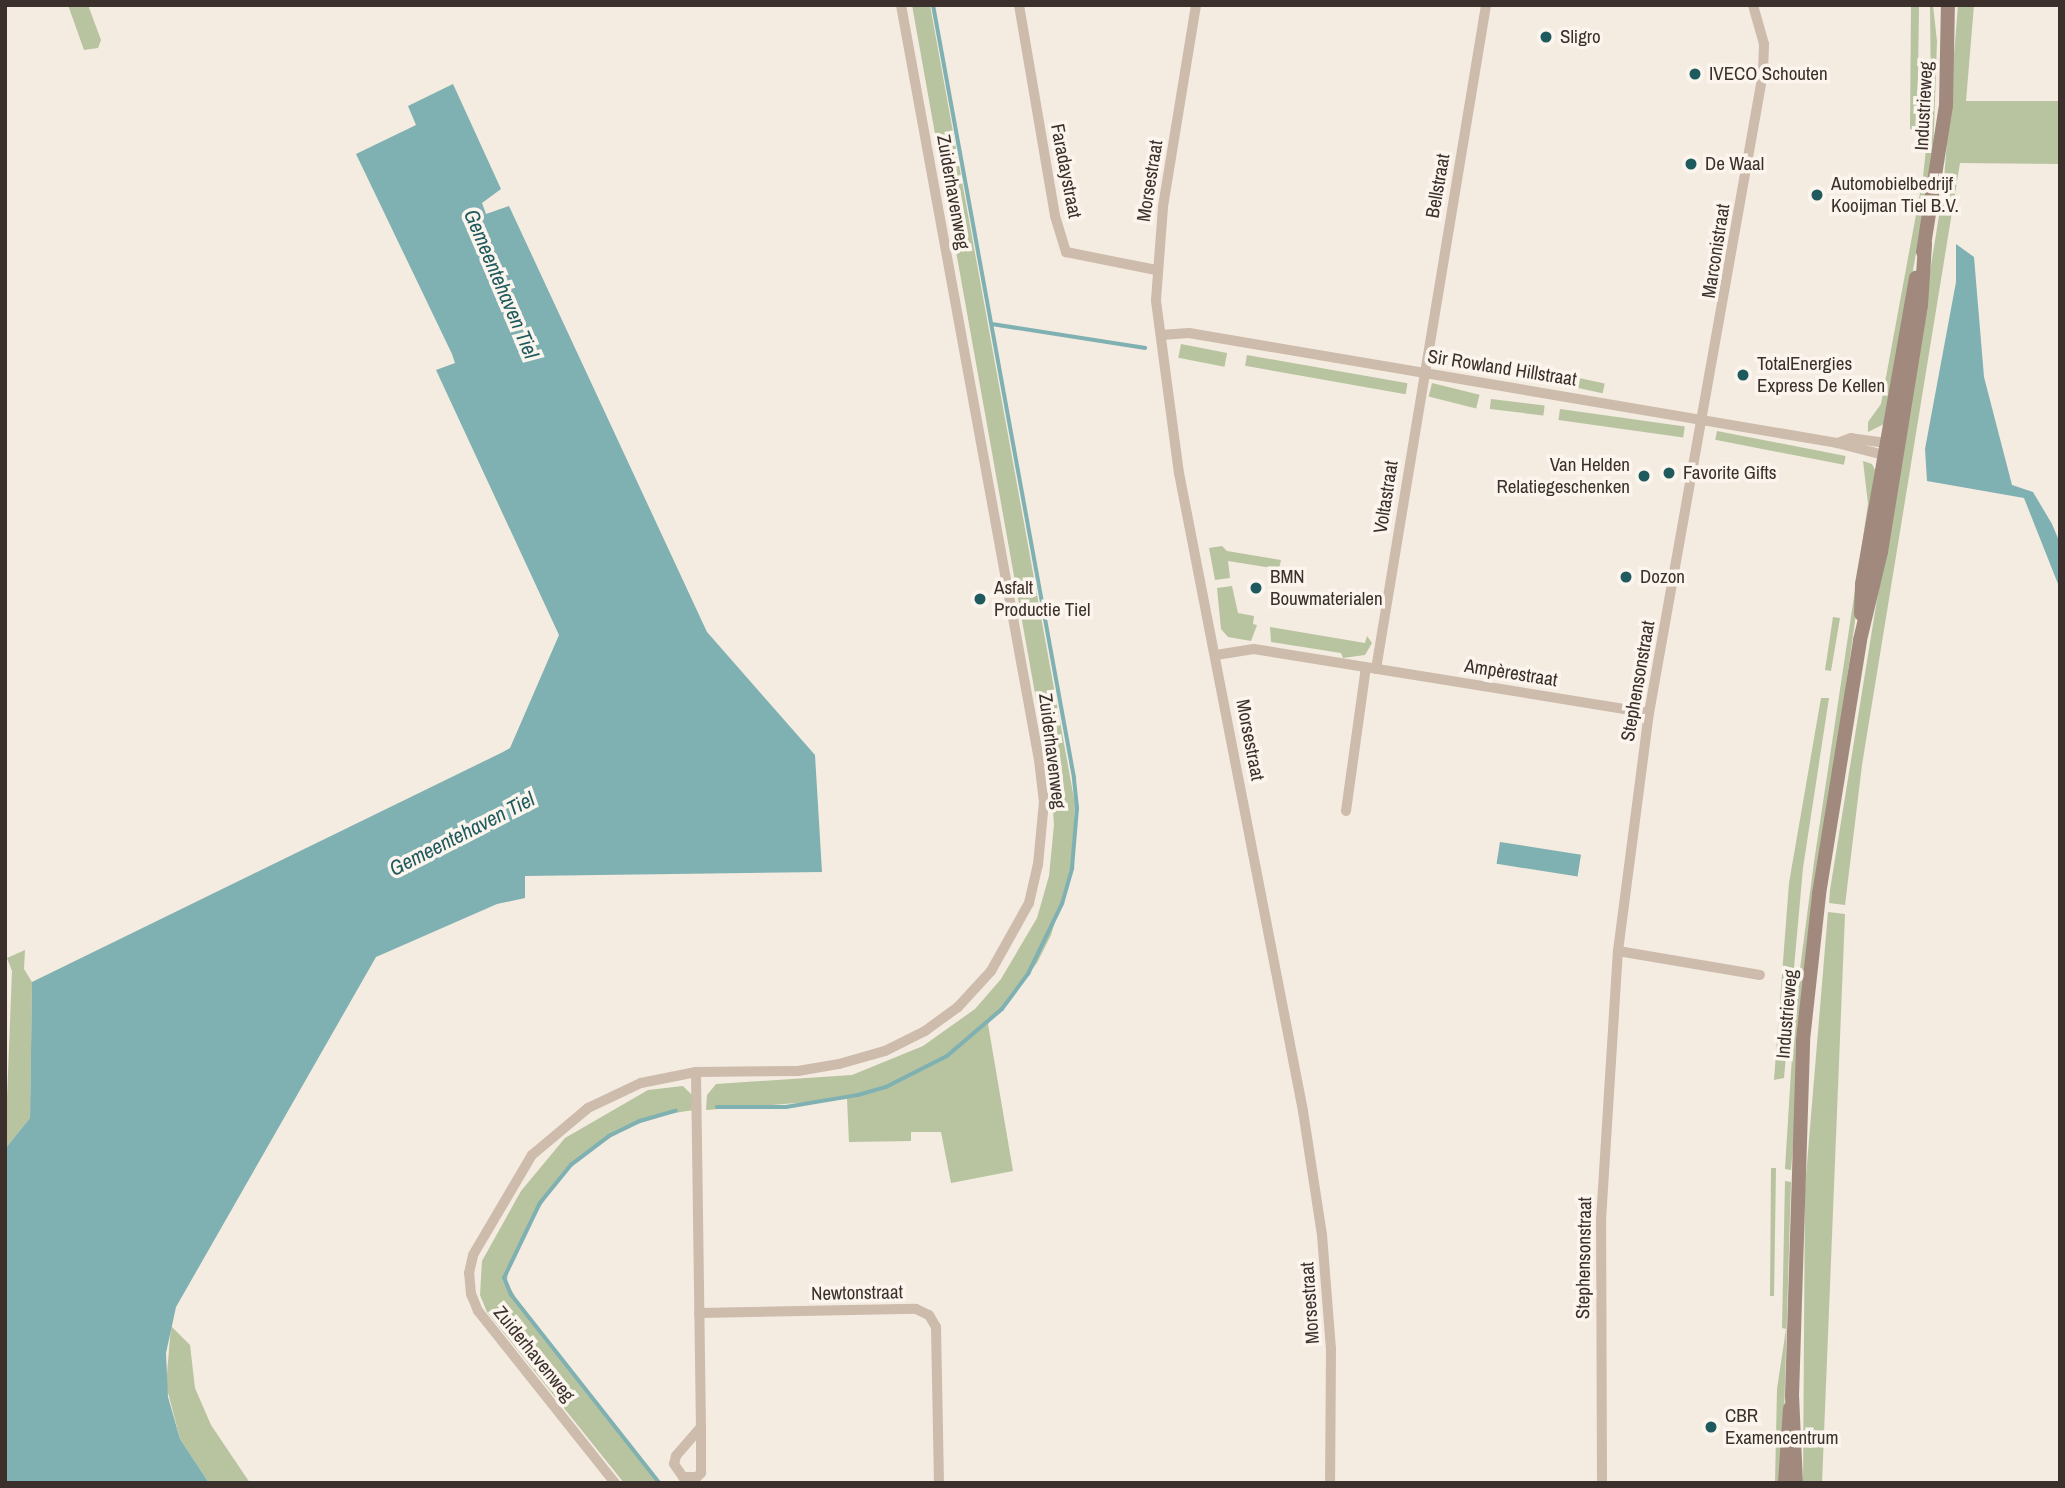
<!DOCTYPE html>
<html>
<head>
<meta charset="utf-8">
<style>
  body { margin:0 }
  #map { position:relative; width:2065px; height:1488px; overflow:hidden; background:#f4ebe1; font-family:"Archivo Narrow",sans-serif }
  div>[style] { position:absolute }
  .green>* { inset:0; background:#b8c4a0; transform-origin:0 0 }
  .water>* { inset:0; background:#7fb0b2; transform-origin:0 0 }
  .stream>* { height:3.5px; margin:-1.75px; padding:0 1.75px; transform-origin:1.75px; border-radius:1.75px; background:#7fb0b2 }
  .minor>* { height:10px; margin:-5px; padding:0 5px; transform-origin:5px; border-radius:5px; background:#cdbbac }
  .secondary>* { height:14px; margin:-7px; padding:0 7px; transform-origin:7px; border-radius:7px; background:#a18a7d }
  .dots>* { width:19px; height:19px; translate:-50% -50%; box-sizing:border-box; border:4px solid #fbf5ee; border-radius:50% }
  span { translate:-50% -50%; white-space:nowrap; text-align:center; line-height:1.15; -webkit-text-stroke:7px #fbf5ee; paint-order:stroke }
  .poi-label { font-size:19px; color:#3b302b }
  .left { translate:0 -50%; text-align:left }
  .right { translate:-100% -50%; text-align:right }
  .street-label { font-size:19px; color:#3b302b }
  .water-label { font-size:21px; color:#1f5a5e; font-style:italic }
  .frame { position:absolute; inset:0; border:7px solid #3b302b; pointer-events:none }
</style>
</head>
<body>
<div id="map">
  <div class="green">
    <div style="clip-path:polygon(68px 5px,88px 5px,101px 40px,98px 48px,84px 50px)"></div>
    <div style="clip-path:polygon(912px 5px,930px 5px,1075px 804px,1072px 864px,1051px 935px,1037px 963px,988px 1024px,1013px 1171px,951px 1183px,941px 1132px,911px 1132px,911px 1141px,849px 1142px,847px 1099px,706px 1110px,707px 1095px,716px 1084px,852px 1075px,923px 1046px,975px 1009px,1001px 979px,1037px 918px,1049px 876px,1054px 825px,1051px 783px)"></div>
    <div style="clip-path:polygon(1911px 5px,1919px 5px,1919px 11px,1917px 131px,1910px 129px)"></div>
    <div style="clip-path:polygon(1930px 5px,1933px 5px,1937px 41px,1933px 157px,1886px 423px,1868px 432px,1868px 422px,1881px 404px,1923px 177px,1931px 102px)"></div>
    <div style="clip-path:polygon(1958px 5px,1974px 5px,1966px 101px,2060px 101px,2060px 164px,1960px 163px,1862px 765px,1845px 905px,1829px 903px,1830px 890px,1943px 191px)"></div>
    <div style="left:1181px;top:344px;width:47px;height:14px;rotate:11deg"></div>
    <div style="left:1247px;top:355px;width:163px;height:11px;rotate:10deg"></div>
    <div style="left:1546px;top:371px;width:60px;height:10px;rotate:12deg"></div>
    <div style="left:1432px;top:383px;width:49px;height:14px;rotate:14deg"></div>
    <div style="left:1491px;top:399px;width:54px;height:10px;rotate:7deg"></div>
    <div style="left:1560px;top:409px;width:126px;height:11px;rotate:8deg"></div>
    <div style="left:1717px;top:431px;width:131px;height:9px;rotate:11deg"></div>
    <div style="clip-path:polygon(1863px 461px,1872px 464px,1876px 472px,1812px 927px,1791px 1170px,1785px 1169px,1795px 1007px,1814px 862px,1868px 504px)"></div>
    <div style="clip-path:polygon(1222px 546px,1227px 551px,1281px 560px,1279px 569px,1228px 561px,1230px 578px,1215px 580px,1209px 548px)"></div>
    <div style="clip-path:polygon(1232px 586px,1238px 613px,1254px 616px,1253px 624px,1257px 625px,1251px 641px,1228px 637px,1221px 629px,1217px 588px)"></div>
    <div style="clip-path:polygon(1833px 617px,1840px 618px,1831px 671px,1825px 670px)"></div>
    <div style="clip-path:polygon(1270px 627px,1365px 643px,1367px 636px,1372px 643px,1365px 655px,1343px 658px,1341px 653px,1271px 642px)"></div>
    <div style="clip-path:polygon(1821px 698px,1829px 698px,1803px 868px,1784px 1078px,1774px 1080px,1789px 883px)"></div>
    <div style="clip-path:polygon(1828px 912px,1845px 914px,1822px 1483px,1803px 1483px,1805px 1188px)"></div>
    <div style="clip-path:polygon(25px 950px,24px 969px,32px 982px,30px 1118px,5px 1149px,12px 971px,7px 958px)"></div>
    <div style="clip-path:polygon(683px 1086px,694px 1097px,694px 1110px,661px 1115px,622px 1129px,564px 1171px,530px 1222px,508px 1270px,507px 1282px,516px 1298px,660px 1483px,624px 1483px,487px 1312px,480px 1295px,482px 1261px,521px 1191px,565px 1138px,648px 1090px)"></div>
    <div style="clip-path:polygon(1771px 1168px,1776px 1168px,1774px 1296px,1770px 1296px)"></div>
    <div style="clip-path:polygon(1785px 1181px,1791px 1182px,1782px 1483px,1775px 1483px,1777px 1389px,1786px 1329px,1782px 1328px)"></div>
    <div style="clip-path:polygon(171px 1326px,190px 1345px,195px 1388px,211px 1425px,250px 1483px,209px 1483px,180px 1439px,166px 1385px)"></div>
  </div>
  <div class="water">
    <div style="clip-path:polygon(453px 84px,501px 189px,482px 203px,486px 214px,509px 206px,707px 632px,815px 755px,822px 872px,525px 876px,525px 898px,497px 904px,376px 957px,176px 1307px,166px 1353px,168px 1397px,180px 1439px,209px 1483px,5px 1483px,5px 1149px,30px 1118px,32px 982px,503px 752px,510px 748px,559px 635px,436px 370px,455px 363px,452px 354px,356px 154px,416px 125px,408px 106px)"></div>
    <div style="clip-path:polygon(1956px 244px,1974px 257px,1984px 377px,2012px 485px,2033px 492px,2052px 524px,2060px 543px,2060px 589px,2024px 498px,1927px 481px,1925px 449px,1956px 282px)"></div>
    <div style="left:1500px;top:842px;width:82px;height:22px;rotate:9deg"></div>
  </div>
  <div class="stream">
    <div style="left:992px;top:324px;width:155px;rotate:8.9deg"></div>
    <div style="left:717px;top:1107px;width:69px"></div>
    <div style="left:786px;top:1107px;width:73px;rotate:-9.5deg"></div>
    <div style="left:858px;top:1095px;width:29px;rotate:-16deg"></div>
    <div style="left:886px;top:1087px;width:68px;rotate:-26.9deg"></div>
    <div style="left:947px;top:1056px;width:72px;rotate:-40.5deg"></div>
    <div style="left:1002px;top:1009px;width:44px;rotate:-53.4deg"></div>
    <div style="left:1028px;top:974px;width:78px;rotate:-64.1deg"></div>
    <div style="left:1062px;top:904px;width:37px;rotate:-74deg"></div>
    <div style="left:1072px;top:868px;width:60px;rotate:-85.2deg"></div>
    <div style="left:1077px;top:808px;width:30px;rotate:-96deg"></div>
    <div style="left:1074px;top:778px;width:786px;rotate:-100.34deg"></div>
    <div style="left:659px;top:1483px;width:239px;rotate:-128.2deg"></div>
    <div style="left:511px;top:1295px;width:18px;rotate:-112deg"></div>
    <div style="left:504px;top:1278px;width:83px;rotate:-64.4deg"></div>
    <div style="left:540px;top:1203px;width:49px;rotate:-50.8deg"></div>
    <div style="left:571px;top:1165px;width:48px;rotate:-37.3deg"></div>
    <div style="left:609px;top:1136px;width:34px;rotate:-26deg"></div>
    <div style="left:640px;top:1121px;width:37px;rotate:-16deg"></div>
  </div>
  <div class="minor">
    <div style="left:1019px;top:5px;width:214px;rotate:80.3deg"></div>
    <div style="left:1055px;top:216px;width:38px;rotate:73deg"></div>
    <div style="left:1066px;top:252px;width:92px;rotate:11.3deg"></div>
    <div style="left:1196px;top:5px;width:205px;rotate:99.3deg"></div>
    <div style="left:1163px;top:207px;width:94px;rotate:94.3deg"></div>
    <div style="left:1156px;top:301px;width:174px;rotate:82.4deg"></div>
    <div style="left:1179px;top:473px;width:650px;rotate:79deg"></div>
    <div style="left:1303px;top:1111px;width:125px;rotate:81.3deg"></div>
    <div style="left:1322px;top:1235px;width:114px;rotate:85.5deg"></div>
    <div style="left:1331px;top:1349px;width:134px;rotate:90.4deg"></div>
    <div style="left:1161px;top:335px;width:28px;rotate:-4deg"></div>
    <div style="left:1189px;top:333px;width:657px;rotate:9.63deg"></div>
    <div style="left:1837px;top:443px;width:49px;rotate:14.3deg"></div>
    <div style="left:1884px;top:455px;width:13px;rotate:-9deg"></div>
    <div style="left:1897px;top:453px;width:15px;rotate:-138deg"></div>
    <div style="left:1886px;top:443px;width:35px;rotate:-172deg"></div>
    <div style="left:1851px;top:438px;width:15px;rotate:160deg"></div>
    <div style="left:1216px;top:655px;width:38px;rotate:-9deg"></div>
    <div style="left:1254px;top:649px;width:400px;rotate:9.2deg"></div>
    <div style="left:1376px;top:669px;width:673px;rotate:-80.59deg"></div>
    <div style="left:1346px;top:811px;width:145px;rotate:-82.1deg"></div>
    <div style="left:1618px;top:951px;width:144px;rotate:9.6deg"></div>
    <div style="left:696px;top:1072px;width:355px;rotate:89.2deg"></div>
    <div style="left:701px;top:1427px;width:38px;rotate:131deg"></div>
    <div style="left:676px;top:1456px;width:8px;rotate:104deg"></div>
    <div style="left:674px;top:1464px;width:16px;rotate:55deg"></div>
    <div style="left:683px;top:1477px;width:14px"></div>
    <div style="left:697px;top:1477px;width:6px;rotate:-45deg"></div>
    <div style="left:701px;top:1473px;width:46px;rotate:-90deg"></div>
    <div style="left:699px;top:1313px;width:217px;rotate:-1.1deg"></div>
    <div style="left:916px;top:1309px;width:14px;rotate:25deg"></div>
    <div style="left:929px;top:1315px;width:14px;rotate:60deg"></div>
    <div style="left:936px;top:1327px;width:156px;rotate:88.9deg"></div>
    <div style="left:615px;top:1483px;width:220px;rotate:-128.5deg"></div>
    <div style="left:478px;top:1311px;width:18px;rotate:-112deg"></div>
    <div style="left:471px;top:1294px;width:21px;rotate:-95deg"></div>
    <div style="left:469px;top:1273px;width:18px;rotate:-77deg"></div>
    <div style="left:473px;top:1255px;width:116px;rotate:-59.5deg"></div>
    <div style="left:532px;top:1155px;width:73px;rotate:-40deg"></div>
    <div style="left:588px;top:1108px;width:59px;rotate:-25.3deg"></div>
    <div style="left:641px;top:1083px;width:56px;rotate:-11.3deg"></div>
    <div style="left:696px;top:1072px;width:102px;rotate:-0.6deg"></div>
    <div style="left:798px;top:1071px;width:42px;rotate:-9.7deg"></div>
    <div style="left:839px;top:1064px;width:48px;rotate:-15.8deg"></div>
    <div style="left:885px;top:1051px;width:45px;rotate:-26.6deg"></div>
    <div style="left:925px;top:1031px;width:41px;rotate:-36deg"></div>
    <div style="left:958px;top:1007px;width:49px;rotate:-47.5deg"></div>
    <div style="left:991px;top:971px;width:78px;rotate:-60.8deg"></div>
    <div style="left:1029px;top:903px;width:39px;rotate:-77deg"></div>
    <div style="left:1038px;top:865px;width:63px;rotate:-84.6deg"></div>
    <div style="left:1044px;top:802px;width:42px;rotate:-96.8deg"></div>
    <div style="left:1039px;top:760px;width:768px;rotate:-100.36deg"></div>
    <div style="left:1602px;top:1483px;width:263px;rotate:-90.2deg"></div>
    <div style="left:1601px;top:1220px;width:270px;rotate:-86.4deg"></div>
    <div style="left:1618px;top:951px;width:240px;rotate:-82.6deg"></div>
    <div style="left:1649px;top:713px;width:650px;rotate:-79.9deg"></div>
    <div style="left:1763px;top:73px;width:29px;rotate:-88deg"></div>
    <div style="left:1764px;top:44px;width:41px;rotate:-105.8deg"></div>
  </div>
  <div class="secondary">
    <div style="left:1923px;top:252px;width:149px;rotate:-81.1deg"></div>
    <div style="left:1946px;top:105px;width:100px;rotate:-88.9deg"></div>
    <div style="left:1861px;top:614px;width:30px;rotate:-88deg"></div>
    <div style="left:1862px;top:584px;width:311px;rotate:-80deg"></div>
    <div style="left:1785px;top:1483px;width:75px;rotate:-86.2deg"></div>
    <div style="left:1796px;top:1483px;width:87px;rotate:-92.6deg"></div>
    <div style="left:1792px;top:1396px;width:356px;rotate:-88.2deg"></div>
    <div style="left:1803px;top:1040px;width:147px;rotate:-83.7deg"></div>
    <div style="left:1819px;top:894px;width:257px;rotate:-80.8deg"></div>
    <div style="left:1860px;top:640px;width:90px;rotate:-76.6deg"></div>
    <div style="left:1881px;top:552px;width:250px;rotate:-80.8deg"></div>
    <div style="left:1921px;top:305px;width:61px;rotate:-86.2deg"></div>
  </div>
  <div class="dots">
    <div style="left:1546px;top:37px;background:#1f5a5e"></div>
    <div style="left:1695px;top:74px;background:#1f5a5e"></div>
    <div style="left:1691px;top:164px;background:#1f5a5e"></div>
    <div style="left:1817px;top:195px;background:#1f5a5e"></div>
    <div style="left:1743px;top:375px;background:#1f5a5e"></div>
    <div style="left:1669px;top:473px;background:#1f5a5e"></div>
    <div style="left:1644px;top:476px;background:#1f5a5e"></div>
    <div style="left:1626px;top:577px;background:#1f5a5e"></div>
    <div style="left:1256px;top:588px;background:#1f5a5e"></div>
    <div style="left:980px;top:599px;background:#1f5a5e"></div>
    <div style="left:1711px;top:1427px;background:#1f5a5e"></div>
  </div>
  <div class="poi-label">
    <span class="left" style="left:1560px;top:37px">Sligro</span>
    <span class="left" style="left:1709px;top:74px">IVECO Schouten</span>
    <span class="left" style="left:1705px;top:164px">De Waal</span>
    <span class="left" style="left:1831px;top:195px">Automobielbedrijf<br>Kooijman Tiel B.V.</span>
    <span class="left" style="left:1757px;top:375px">TotalEnergies<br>Express De Kellen</span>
    <span class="right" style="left:1630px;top:476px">Van Helden<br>Relatiegeschenken</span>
    <span class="left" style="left:1683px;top:473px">Favorite Gifts</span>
    <span class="left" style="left:1270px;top:588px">BMN<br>Bouwmaterialen</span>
    <span class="left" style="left:1640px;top:577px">Dozon</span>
    <span class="left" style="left:994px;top:599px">Asfalt<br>Productie Tiel</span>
    <span class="left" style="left:1725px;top:1427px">CBR<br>Examencentrum</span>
  </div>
  <div class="street-label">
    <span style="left:1924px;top:106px;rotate:-87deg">Industrieweg</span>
    <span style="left:1066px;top:171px;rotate:79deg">Faradaystraat</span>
    <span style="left:1150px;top:181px;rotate:-81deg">Morsestraat</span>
    <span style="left:1438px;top:186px;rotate:-80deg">Bellstraat</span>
    <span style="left:953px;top:192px;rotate:80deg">Zuiderhavenweg</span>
    <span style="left:1716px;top:251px;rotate:-81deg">Marconistraat</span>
    <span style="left:1502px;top:368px;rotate:9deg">Sir Rowland Hillstraat</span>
    <span style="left:1386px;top:497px;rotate:-81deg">Voltastraat</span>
    <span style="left:1511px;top:673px;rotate:9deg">Ampèrestraat</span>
    <span style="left:1638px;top:681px;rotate:-80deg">Stephensonstraat</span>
    <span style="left:1250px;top:740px;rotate:79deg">Morsestraat</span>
    <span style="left:1052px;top:751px;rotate:83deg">Zuiderhavenweg</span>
    <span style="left:1787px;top:1014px;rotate:-85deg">Industrieweg</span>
    <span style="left:1584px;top:1258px;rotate:-89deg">Stephensonstraat</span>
    <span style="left:857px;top:1293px;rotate:-1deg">Newtonstraat</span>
    <span style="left:1310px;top:1303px;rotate:-94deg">Morsestraat</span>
    <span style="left:534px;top:1354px;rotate:51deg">Zuiderhavenweg</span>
  </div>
  <div class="water-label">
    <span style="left:501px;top:284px;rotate:67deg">Gemeentehaven Tiel</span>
    <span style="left:462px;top:834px;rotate:-27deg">Gemeentehaven Tiel</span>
  </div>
  <div class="frame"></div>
</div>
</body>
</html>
